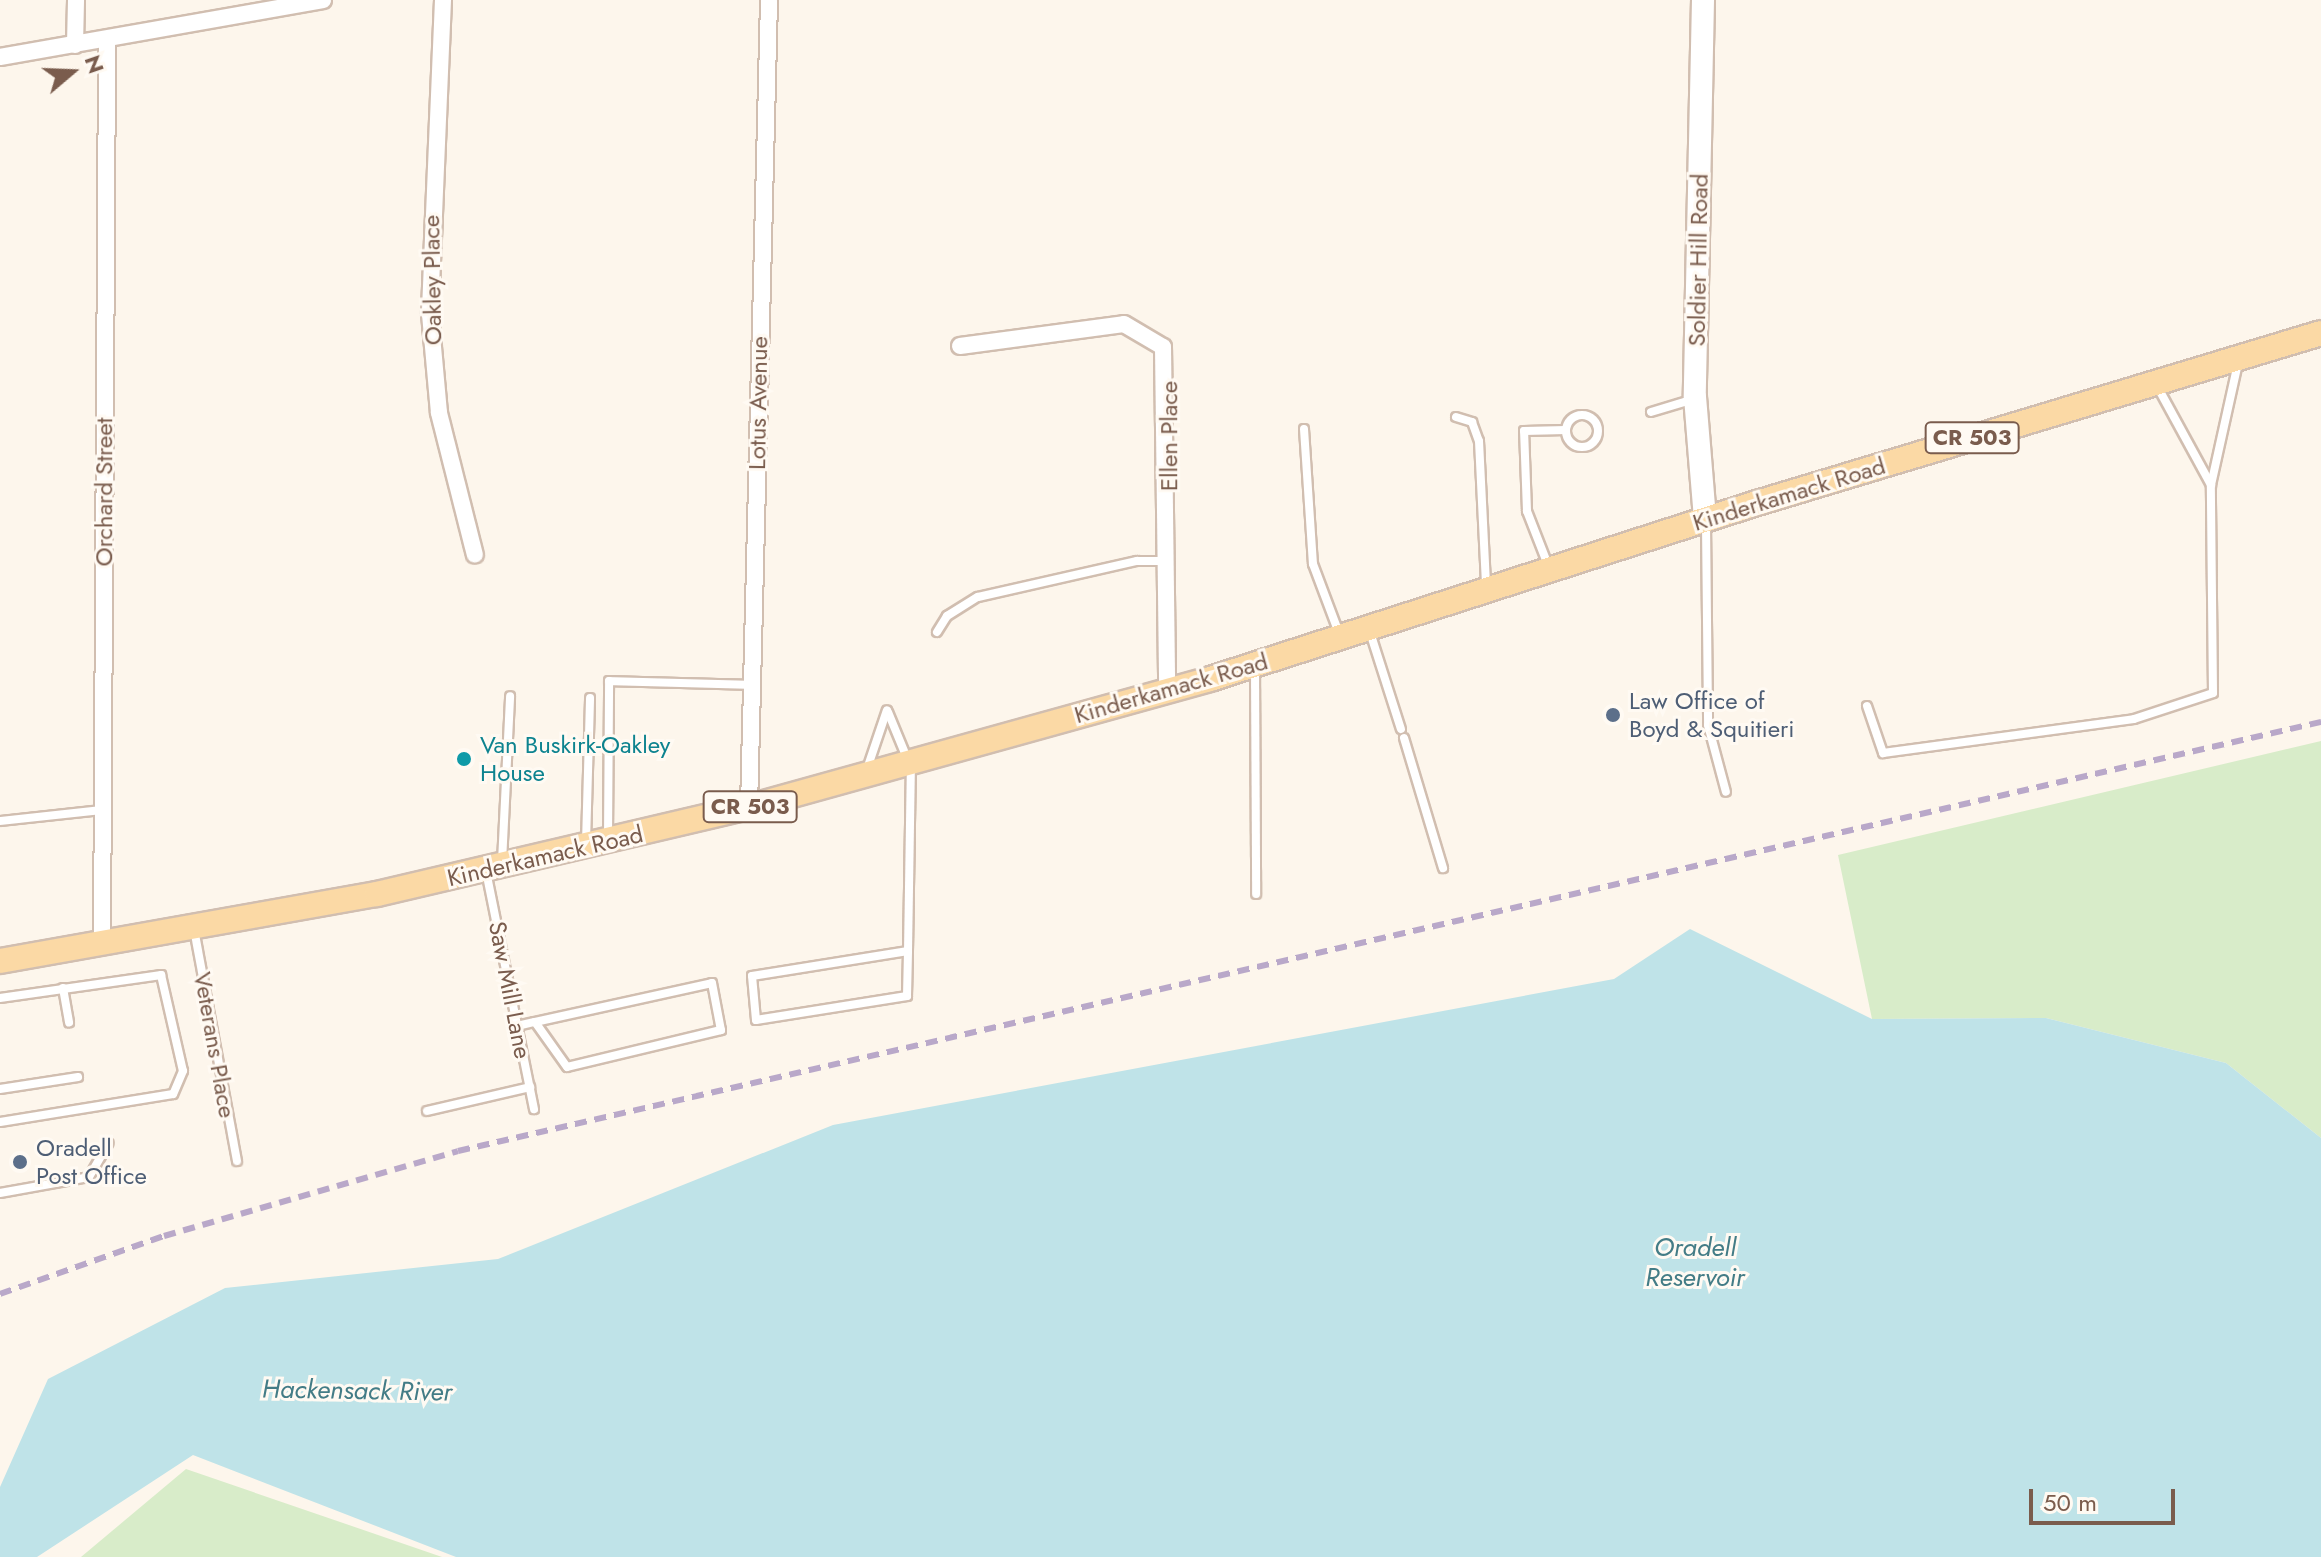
<!DOCTYPE html>
<html>
<head>
<meta charset="utf-8">
<style>
  body { margin:0 }
  #map { position:relative; width:2321px; height:1557px; overflow:hidden; background:#fdf6ec; font-family:Jost,sans-serif }
  div>[style] { position:absolute }
  .green>* { inset:0; background:#d8ecc9 }
  .water>* { inset:0; background:#bfe3e8 }
  .roads { filter:drop-shadow(2px 0 #d1beb0) drop-shadow(-2px 0 #d1beb0) drop-shadow(0 2px #d1beb0) drop-shadow(0 -2px #d1beb0) }
  .lane>* { height:8px; margin:-4px; padding:0 4px; transform-origin:4px; border-radius:4px; background:#fff }
  .lane>.ring { margin:-4px; padding:0; box-sizing:content-box; background:none; border:8px solid #fff; border-radius:50% }
  .street>* { height:16px; margin:-8px; padding:0 8px; transform-origin:8px; border-radius:8px; background:#fff }
  .secondary>* { height:22px; margin:-11px; padding:0 11px; transform-origin:11px; border-radius:11px; background:#fff }
  .primary>* { height:24px; margin:-12px; padding:0 12px; transform-origin:12px; border-radius:12px; background:#fbd9a5 }
  .rail>* { height:6px; margin-top:-3px; transform-origin:0; background:repeating-linear-gradient(90deg,#b9a8c9 0 12px,transparent 0 20px) }
  .dots>* { width:22px; height:22px; translate:-50% -50%; box-sizing:border-box; border:4px solid #fffaf3; border-radius:50% }
  span { translate:-50% -50%; white-space:nowrap; text-align:center; line-height:1.15; -webkit-text-stroke:6px #fffaf3; paint-order:stroke }
  .shield-label span { padding:2px 6px; background:#fffaf3; border:2px solid; border-radius:6px; -webkit-text-stroke-width:0 }
  .shield-label { font-size:22px; color:#7a5c4d; font-weight:700 }
  .street-label { font-size:24px; color:#7a5c4d }
  .service-label { font-size:24px; color:#4e5e75 }
  .left { translate:0 -50%; text-align:left }
  .culture-label { font-size:24px; color:#0d838f }
  .water-label { font-size:26px; color:#437c86; font-style:italic }
  .north { position:absolute; left:32px; top:32px; width:80px; height:80px; -webkit-text-stroke:6px #fffaf3; paint-order:stroke; rotate:71deg; font-size:22px; font-weight:700; line-height:32px; text-align:center; color:#7a5c4d }
  .north::after { content:''; display:block; margin:auto; width:28px; height:36px; background:#7a5c4d; clip-path:polygon(50% 0,100% 100%,50% 72%,0 100%) }
  .scale { position:absolute; left:2029px; top:1489px; width:146px; height:36px; box-sizing:border-box; border:4px solid #7a5c4d; border-top:0; padding-left:10px; font-size:24px; line-height:28px; white-space:nowrap; color:#7a5c4d; -webkit-text-stroke:6px #fffaf3; paint-order:stroke }
</style>
</head>
<body>
<div id="map">
  <div class="green">
    <div style="clip-path:polygon(2321px 741px,2321px 1138px,2226px 1063px,2046px 1018px,1872px 1019px,1838px 855px)"></div>
    <div style="clip-path:polygon(186px 1469px,442px 1557px,81px 1557px)"></div>
  </div>
  <div class="water">
    <div style="clip-path:polygon(1690px 929px,1872px 1019px,2046px 1018px,2226px 1063px,2321px 1138px,2321px 1557px,456px 1557px,193px 1455px,37px 1557px,0 1557px,0 1487px,48px 1379px,225px 1288px,498px 1259px,833px 1125px,1614px 979px)"></div>
  </div>
  <div class="roads">
    <div class="lane">
      <div style="left:2156px;top:384px;width:115px;rotate:61.4deg"></div>
      <div style="left:1651px;top:412px;width:42px;rotate:-16.7deg"></div>
      <div class="ring" style="left:1566px;top:415px;width:24px;height:24px"></div>
      <div style="left:1456px;top:417px;width:17px;rotate:17deg"></div>
      <div style="left:1472px;top:422px;width:20px;rotate:70deg"></div>
      <div style="left:1479px;top:441px;width:144px;rotate:87.2deg"></div>
      <div style="left:1304px;top:429px;width:135px;rotate:86.2deg"></div>
      <div style="left:1313px;top:564px;width:74px;rotate:69.4deg"></div>
      <div style="left:1706px;top:524px;width:201px;rotate:89.4deg"></div>
      <div style="left:1708px;top:725px;width:69px;rotate:75deg"></div>
      <div style="left:1548px;top:565px;width:58px;rotate:-111.3deg"></div>
      <div style="left:1527px;top:511px;width:80px;rotate:-92.1deg"></div>
      <div style="left:1524px;top:431px;width:42px;rotate:-1.4deg"></div>
      <div style="left:1369px;top:629px;width:105px;rotate:72.3deg"></div>
      <div style="left:937px;top:632px;width:19px;rotate:-58deg"></div>
      <div style="left:947px;top:616px;width:36px;rotate:-32deg"></div>
      <div style="left:978px;top:597px;width:163px;rotate:-12.8deg"></div>
      <div style="left:1137px;top:561px;width:28px"></div>
      <div style="left:1255px;top:670px;width:224px;rotate:89.7deg"></div>
      <div style="left:1867px;top:706px;width:50px;rotate:71.2deg"></div>
      <div style="left:1883px;top:753px;width:253px;rotate:-7.7deg"></div>
      <div style="left:2134px;top:719px;width:83px;rotate:-18.2deg"></div>
      <div style="left:2213px;top:693px;width:208px;rotate:-90.6deg"></div>
      <div style="left:2211px;top:485px;width:125px;rotate:-77.5deg"></div>
      <div style="left:888px;top:712px;width:50px;rotate:67.6deg"></div>
      <div style="left:1404px;top:738px;width:136px;rotate:73.3deg"></div>
      <div style="left:867px;top:769px;width:62px;rotate:-71.3deg"></div>
      <div style="left:0;top:821px;width:103px;rotate:-6.2deg"></div>
      <div style="left:608px;top:838px;width:157px;rotate:-89.6deg"></div>
      <div style="left:609px;top:681px;width:143px;rotate:1.6deg"></div>
      <div style="left:586px;top:843px;width:145px;rotate:-88.4deg"></div>
      <div style="left:502px;top:862px;width:166px;rotate:-87.2deg"></div>
      <div style="left:486px;top:871px;width:243px;rotate:78.6deg"></div>
      <div style="left:194px;top:929px;width:236px;rotate:79.5deg"></div>
      <div style="left:908px;top:951px;width:158px;rotate:170.9deg"></div>
      <div style="left:752px;top:976px;width:44px;rotate:84.8deg"></div>
      <div style="left:756px;top:1020px;width:153px;rotate:-9deg"></div>
      <div style="left:907px;top:996px;width:45px;rotate:-88.7deg"></div>
      <div style="left:908px;top:951px;width:184px;rotate:-89.1deg"></div>
      <div style="left:63px;top:988px;width:35px;rotate:80deg"></div>
      <div style="left:0;top:998px;width:163px;rotate:-8.1deg"></div>
      <div style="left:161px;top:975px;width:98px;rotate:77.1deg"></div>
      <div style="left:183px;top:1071px;width:25px;rotate:113deg"></div>
      <div style="left:173px;top:1094px;width:175px;rotate:170.8deg"></div>
      <div style="left:517px;top:1026px;width:18px;rotate:-13deg"></div>
      <div style="left:535px;top:1022px;width:181px;rotate:-12.4deg"></div>
      <div style="left:712px;top:983px;width:48px;rotate:79.2deg"></div>
      <div style="left:721px;top:1030px;width:158px;rotate:166.5deg"></div>
      <div style="left:567px;top:1067px;width:55px;rotate:-125.4deg"></div>
      <div style="left:0;top:1089px;width:79px;rotate:-8.7deg"></div>
      <div style="left:427px;top:1111px;width:106px;rotate:-13.1deg"></div>
      <div style="left:0;top:1193px;width:90px;rotate:-10.2deg"></div>
      <div style="left:89px;top:1177px;width:39px;rotate:-60deg"></div>
    </div>
    <div class="street">
      <div style="left:443px;top:0;width:314px;rotate:92.4deg"></div>
      <div style="left:430px;top:314px;width:99px;rotate:84.8deg"></div>
      <div style="left:439px;top:413px;width:146px;rotate:75.8deg"></div>
      <div style="left:75px;top:45px;width:45px;rotate:-88.7deg"></div>
      <div style="left:0;top:57px;width:328px;rotate:-10deg"></div>
      <div style="left:960px;top:346px;width:165px;rotate:-7.6deg"></div>
      <div style="left:1124px;top:324px;width:45px;rotate:30.5deg"></div>
      <div style="left:1163px;top:347px;width:344px;rotate:89.3deg"></div>
      <div style="left:749px;top:807px;width:807px;rotate:-88.58deg"></div>
      <div style="left:102px;top:945px;width:906px;rotate:-89.68deg"></div>
    </div>
    <div class="secondary">
      <div style="left:1703px;top:0;width:397px;rotate:91.2deg"></div>
      <div style="left:1695px;top:397px;width:122px;rotate:85.3deg"></div>
    </div>
    <div class="primary">
      <div style="left:0;top:961px;width:383px;rotate:-10.1deg"></div>
      <div style="left:377px;top:894px;width:382px;rotate:-13.2deg"></div>
      <div style="left:749px;top:807px;width:478px;rotate:-15.5deg"></div>
      <div style="left:1210px;top:679px;width:575px;rotate:-17.84deg"></div>
      <div style="left:1757px;top:503px;width:589px;rotate:-16.77deg"></div>
    </div>
  </div>
  <div class="rail">
    <div style="left:0;top:1294px;width:174px;rotate:-19.5deg"></div>
    <div style="left:164px;top:1236px;width:306px;rotate:-16.1deg"></div>
    <div style="left:458px;top:1151px;width:1912px;rotate:-12.97deg"></div>
  </div>
  <div class="dots">
    <div style="left:1613px;top:715px;background:#5c6f8a"></div>
    <div style="left:464px;top:759px;background:#0f9aa8"></div>
    <div style="left:20px;top:1162px;background:#5c6f8a"></div>
  </div>
  <div class="shield-label">
    <span style="left:1972px;top:438px">CR 503</span>
    <span style="left:750px;top:807px">CR 503</span>
  </div>
  <div class="street-label">
    <span style="left:1698px;top:260px;rotate:-89deg">Soldier Hill Road</span>
    <span style="left:432px;top:280px;rotate:-91deg">Oakley Place</span>
    <span style="left:758px;top:403px;rotate:-89deg">Lotus Avenue</span>
    <span style="left:1169px;top:436px;rotate:-90deg">Ellen Place</span>
    <span style="left:104px;top:492px;rotate:-90deg">Orchard Street</span>
    <span style="left:1789px;top:494px;rotate:-17deg">Kinderkamack Road</span>
    <span style="left:1171px;top:688px;rotate:-16deg">Kinderkamack Road</span>
    <span style="left:545px;top:856px;rotate:-13deg">Kinderkamack Road</span>
    <span style="left:510px;top:990px;rotate:79deg">Saw Mill Lane</span>
    <span style="left:215px;top:1045px;rotate:80deg">Veterans Place</span>
  </div>
  <div class="service-label">
    <span class="left" style="left:1629px;top:715px">Law Office of<br>Boyd &amp; Squitieri</span>
    <span class="left" style="left:36px;top:1162px">Oradell<br>Post Office</span>
  </div>
  <div class="culture-label">
    <span class="left" style="left:480px;top:759px">Van Buskirk-Oakley<br>House</span>
  </div>
  <div class="water-label">
    <span style="left:1695px;top:1263px">Oradell<br>Reservoir</span>
    <span style="left:357px;top:1391px;rotate:1deg">Hackensack River</span>
  </div>
  <div class="north">N</div>
  <div class="scale">50 m</div>
</div>
</body>
</html>
